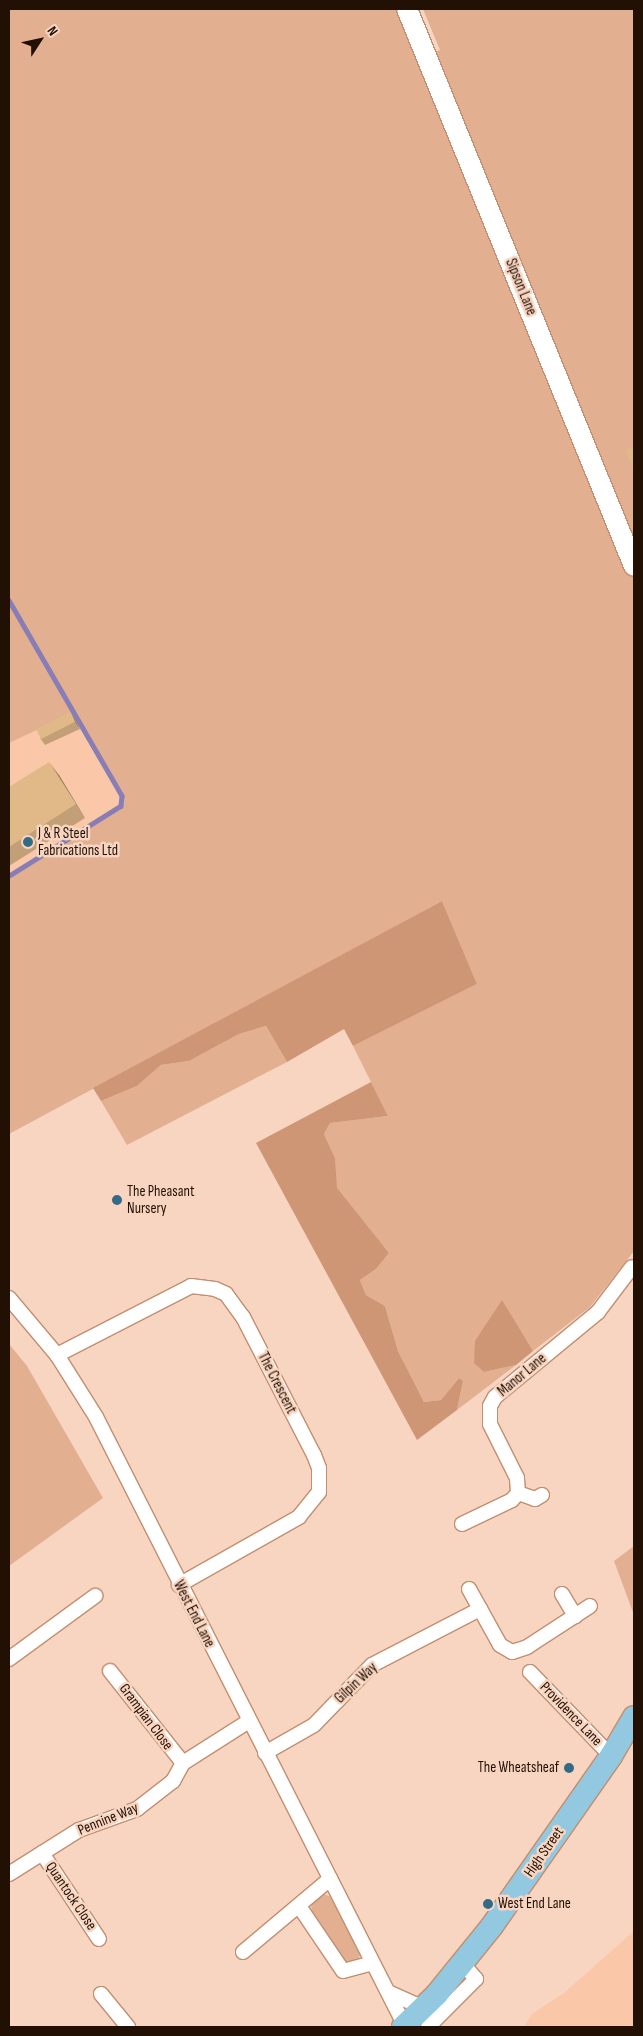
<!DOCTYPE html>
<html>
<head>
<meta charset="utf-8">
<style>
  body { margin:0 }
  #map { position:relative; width:643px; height:2036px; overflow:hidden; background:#f7d5c1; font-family:"Sofia Sans Condensed",sans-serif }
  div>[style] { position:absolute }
  .built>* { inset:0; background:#fac7a9 }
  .green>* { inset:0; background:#e2af91 }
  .forest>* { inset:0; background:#ce9674 }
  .stream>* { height:4.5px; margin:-2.25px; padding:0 2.25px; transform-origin:2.25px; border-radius:2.25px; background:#887eb5 }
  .roads { filter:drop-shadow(1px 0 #c38e6f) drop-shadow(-1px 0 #c38e6f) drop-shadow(0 1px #c38e6f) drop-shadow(0 -1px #c38e6f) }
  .street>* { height:14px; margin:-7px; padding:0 7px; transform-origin:7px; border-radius:7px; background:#fff }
  .secondary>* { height:20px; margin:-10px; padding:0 10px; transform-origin:10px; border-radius:10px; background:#fff }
  .primary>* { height:22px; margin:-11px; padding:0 11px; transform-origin:11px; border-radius:11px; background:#93c8e1 }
  .wall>* { inset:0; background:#c29f76 }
  .shaded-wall>* { inset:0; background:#9e8260 }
  .building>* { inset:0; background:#e1b989; transform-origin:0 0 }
  .dots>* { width:14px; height:14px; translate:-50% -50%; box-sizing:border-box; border:2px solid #f7d5c1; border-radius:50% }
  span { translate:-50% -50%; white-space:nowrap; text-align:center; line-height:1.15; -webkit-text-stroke:5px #f7d5c1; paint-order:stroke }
  .street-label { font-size:15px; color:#231004 }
  .poi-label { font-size:15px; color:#231004 }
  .left { translate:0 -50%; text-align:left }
  .right { translate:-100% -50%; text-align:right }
  .frame { position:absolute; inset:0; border:10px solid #231004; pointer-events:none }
  .north { position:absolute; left:15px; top:15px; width:50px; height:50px; -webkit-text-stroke:4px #f7d5c1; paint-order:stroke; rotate:55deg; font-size:14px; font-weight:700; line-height:20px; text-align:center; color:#231004 }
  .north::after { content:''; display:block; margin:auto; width:18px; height:22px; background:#231004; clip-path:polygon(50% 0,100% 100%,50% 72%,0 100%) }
</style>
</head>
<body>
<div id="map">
  <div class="built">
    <div style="clip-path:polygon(9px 600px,122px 796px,121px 806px,9px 876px)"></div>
    <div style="clip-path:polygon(634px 1931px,634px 2027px,524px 2027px,532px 2014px,564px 1993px)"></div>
  </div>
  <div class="green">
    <div style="clip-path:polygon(9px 9px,399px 9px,420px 59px,440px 50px,423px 9px,634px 9px,634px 1251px,590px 1307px,533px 1351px,502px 1301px,484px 1372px,516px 1365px,457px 1410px,463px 1381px,459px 1378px,441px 1400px,424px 1402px,398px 1351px,385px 1306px,366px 1295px,360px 1280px,376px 1269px,389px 1253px,336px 1188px,335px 1158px,324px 1134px,330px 1123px,388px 1116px,353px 1046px,477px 984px,442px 901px,9px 1134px,9px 876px,121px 806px,122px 796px,75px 712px,9px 743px)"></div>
    <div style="clip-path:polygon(266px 1026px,287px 1062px,127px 1145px,101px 1101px,137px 1086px,161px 1065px,189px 1061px,239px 1034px)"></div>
    <div style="clip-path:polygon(9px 1344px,27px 1366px,103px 1498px,9px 1566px)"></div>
    <div style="clip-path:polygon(634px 1546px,634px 1615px,614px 1561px)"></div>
    <div style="clip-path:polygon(323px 1894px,335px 1898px,361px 1951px,358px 1962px,348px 1966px,340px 1960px,312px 1913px,311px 1904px)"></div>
  </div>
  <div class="forest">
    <div style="clip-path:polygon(442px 901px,477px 984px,353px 1046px,344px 1029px,287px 1062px,266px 1026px,239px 1034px,189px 1061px,161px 1065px,137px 1086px,101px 1101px,93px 1088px)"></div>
    <div style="clip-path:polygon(371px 1082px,388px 1116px,330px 1123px,324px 1134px,335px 1158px,337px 1188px,389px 1253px,376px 1269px,360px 1280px,366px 1295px,385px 1306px,398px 1351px,424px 1402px,441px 1400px,459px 1378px,463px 1381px,457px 1410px,417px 1440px,256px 1143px)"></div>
    <div style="clip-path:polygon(502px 1300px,533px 1351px,516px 1365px,484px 1372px,474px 1363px,475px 1341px)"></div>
  </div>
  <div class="stream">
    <div style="left:9px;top:600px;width:226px;rotate:60deg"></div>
    <div style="left:122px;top:796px;width:10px;rotate:96deg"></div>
    <div style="left:121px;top:806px;width:130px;rotate:147.9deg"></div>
  </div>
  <div class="roads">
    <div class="street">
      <div style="left:9px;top:1298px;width:75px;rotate:49.9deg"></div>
      <div style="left:57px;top:1355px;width:73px;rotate:57.8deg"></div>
      <div style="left:96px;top:1417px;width:683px;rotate:63.1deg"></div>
      <div style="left:57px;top:1355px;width:151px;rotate:-27.2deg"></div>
      <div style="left:191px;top:1286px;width:24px;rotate:7deg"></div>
      <div style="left:215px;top:1289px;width:12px;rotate:24deg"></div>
      <div style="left:226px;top:1294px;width:29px;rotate:54deg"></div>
      <div style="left:243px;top:1317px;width:155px;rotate:62.8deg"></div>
      <div style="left:314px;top:1455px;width:14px;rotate:69deg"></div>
      <div style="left:319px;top:1468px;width:24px;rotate:90deg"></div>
      <div style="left:319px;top:1492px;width:32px;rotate:129deg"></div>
      <div style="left:299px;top:1517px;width:138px;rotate:150.5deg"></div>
      <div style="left:518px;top:1493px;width:18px;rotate:19deg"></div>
      <div style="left:535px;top:1499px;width:8px;rotate:-30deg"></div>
      <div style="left:462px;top:1524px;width:55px;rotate:-25.6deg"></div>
      <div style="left:512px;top:1500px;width:9px;rotate:-49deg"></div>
      <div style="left:518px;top:1493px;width:15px;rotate:-94deg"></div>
      <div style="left:517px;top:1478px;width:60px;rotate:-116.6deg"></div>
      <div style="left:490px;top:1424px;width:18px;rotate:-90deg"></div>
      <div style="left:490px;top:1406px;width:10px;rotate:-61deg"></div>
      <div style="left:495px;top:1397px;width:134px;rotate:-39.5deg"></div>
      <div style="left:598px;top:1312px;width:56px;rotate:-52.9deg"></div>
      <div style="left:469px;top:1589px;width:64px;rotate:61deg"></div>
      <div style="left:500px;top:1645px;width:14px;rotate:30deg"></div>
      <div style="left:512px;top:1652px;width:16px;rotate:-18deg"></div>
      <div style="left:527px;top:1647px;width:75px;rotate:-33.1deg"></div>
      <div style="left:562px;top:1594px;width:26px;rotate:59deg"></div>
      <div style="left:9px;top:1659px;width:107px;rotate:-36.2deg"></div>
      <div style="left:110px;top:1671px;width:117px;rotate:51.6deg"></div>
      <div style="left:530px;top:1672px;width:117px;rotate:46deg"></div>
      <div style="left:265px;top:1753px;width:56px;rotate:-29.7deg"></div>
      <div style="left:314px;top:1725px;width:83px;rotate:-46deg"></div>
      <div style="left:372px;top:1665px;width:122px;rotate:-27.4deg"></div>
      <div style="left:42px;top:1853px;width:103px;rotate:56.5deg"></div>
      <div style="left:9px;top:1874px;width:83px;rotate:-32.2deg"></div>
      <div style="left:79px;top:1830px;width:62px;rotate:-19.9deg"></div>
      <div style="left:137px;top:1809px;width:46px;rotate:-37.9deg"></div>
      <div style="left:173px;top:1781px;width:21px;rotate:-61deg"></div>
      <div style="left:183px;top:1763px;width:78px;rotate:-32.5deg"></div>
      <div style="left:299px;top:1906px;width:78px;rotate:55.9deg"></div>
      <div style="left:343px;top:1971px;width:30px;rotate:-15deg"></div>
      <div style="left:243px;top:1952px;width:114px;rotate:-40deg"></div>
      <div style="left:390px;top:1993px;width:36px;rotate:24deg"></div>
      <div style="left:101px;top:1994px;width:43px;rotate:50.7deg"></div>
      <div style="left:428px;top:2027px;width:68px;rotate:-45deg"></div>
      <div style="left:476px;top:1979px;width:20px;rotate:-131deg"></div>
    </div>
    <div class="secondary">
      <div style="left:407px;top:9px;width:601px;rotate:67.83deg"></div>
    </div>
    <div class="primary">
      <div style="left:403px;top:2027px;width:47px;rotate:-44.1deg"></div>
      <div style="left:437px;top:1994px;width:87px;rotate:-51deg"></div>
      <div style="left:492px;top:1926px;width:208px;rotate:-55deg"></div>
      <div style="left:611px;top:1756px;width:45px;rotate:-59.5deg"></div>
    </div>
  </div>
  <div class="wall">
    <div style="clip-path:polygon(75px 719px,80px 729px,45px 745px,40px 738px)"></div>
    <div style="clip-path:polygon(59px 775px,85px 818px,9px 866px,9px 787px)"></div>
  </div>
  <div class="shaded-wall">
    <div style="clip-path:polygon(70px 712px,75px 719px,80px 729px,75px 722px)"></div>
    <div style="clip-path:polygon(49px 762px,59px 775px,85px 818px)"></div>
  </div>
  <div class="building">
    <div style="clip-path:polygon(634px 446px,634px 471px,625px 450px)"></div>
    <div style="left:70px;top:712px;width:11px;height:38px;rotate:63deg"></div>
    <div style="clip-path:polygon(49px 762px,76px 804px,9px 847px,9px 787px)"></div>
  </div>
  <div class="dots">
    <div style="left:28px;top:842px;background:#336a85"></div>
    <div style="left:117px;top:1200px;background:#336a85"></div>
    <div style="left:569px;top:1768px;background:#336a85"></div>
    <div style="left:488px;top:1904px;background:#336a85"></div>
  </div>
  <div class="street-label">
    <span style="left:521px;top:287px;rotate:68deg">Sipson Lane</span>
    <span style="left:522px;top:1375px;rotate:-40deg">Manor Lane</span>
    <span style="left:277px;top:1383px;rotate:63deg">The Crescent</span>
    <span style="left:194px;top:1614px;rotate:63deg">West End Lane</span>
    <span style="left:356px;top:1683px;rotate:-43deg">Gilpin Way</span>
    <span style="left:571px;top:1714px;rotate:46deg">Providence Lane</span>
    <span style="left:146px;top:1717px;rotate:53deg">Grampian Close</span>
    <span style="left:108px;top:1819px;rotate:-22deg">Pennine Way</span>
    <span style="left:544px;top:1852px;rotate:-55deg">High Street</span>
    <span style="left:71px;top:1896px;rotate:56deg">Quantock Close</span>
  </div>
  <div class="poi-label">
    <span class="left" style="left:38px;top:842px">J &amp; R Steel<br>Fabrications Ltd</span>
    <span class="left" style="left:127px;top:1200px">The Pheasant<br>Nursery</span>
    <span class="right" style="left:559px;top:1768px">The Wheatsheaf</span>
    <span class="left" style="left:498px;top:1904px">West End Lane</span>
  </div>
  <div class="frame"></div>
  <div class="north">N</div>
</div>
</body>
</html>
